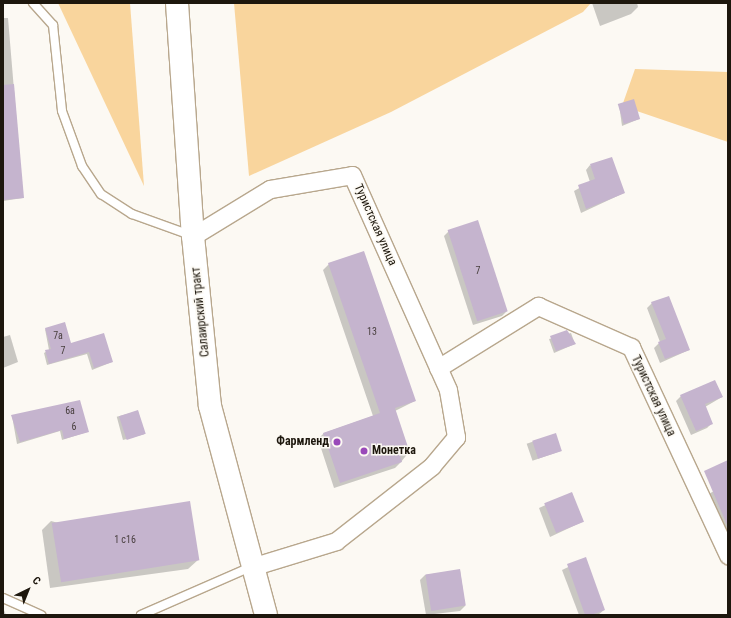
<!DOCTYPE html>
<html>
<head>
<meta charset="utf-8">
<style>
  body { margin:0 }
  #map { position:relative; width:731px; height:618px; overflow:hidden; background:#fcf9f3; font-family:"Roboto Condensed",sans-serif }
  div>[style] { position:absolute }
  .green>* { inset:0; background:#f9d59d }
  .shadow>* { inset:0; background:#0003; transform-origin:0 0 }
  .building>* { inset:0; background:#c5b4ce; transform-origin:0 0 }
  .roads { filter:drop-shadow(1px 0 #b8a78d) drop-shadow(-1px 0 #b8a78d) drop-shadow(0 1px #b8a78d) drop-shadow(0 -1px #b8a78d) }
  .lane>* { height:8px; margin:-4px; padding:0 4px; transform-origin:4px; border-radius:4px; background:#fff }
  .street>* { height:17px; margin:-8.5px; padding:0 8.5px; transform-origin:8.5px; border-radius:8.5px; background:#fff }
  .secondary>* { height:22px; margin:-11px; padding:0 11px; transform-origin:11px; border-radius:11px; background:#fff }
  .dots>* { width:11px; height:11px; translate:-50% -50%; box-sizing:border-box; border:2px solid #fcf9f3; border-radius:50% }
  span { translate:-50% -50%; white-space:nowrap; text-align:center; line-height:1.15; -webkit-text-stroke:3px #fcf9f3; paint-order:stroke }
  .number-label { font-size:10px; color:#473e3d }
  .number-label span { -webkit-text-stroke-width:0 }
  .street-label { font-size:12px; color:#1d170d }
  .poi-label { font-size:12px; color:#1d170d; font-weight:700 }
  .right { translate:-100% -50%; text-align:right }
  .left { translate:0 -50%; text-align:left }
  .frame { position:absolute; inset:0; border:4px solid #1d170d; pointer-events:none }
  .north { position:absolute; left:8px; top:570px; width:40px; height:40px; -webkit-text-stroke:3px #fcf9f3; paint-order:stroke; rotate:43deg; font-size:11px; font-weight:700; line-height:16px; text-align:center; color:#1d170d }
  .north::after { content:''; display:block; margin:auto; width:14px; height:18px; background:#1d170d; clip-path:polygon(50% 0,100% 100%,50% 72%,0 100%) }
</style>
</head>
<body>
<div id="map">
  <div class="green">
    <div style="clip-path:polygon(58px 3px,130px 3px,144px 186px)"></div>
    <div style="clip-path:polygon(234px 3px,591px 3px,583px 12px,391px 112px,249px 176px)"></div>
    <div style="clip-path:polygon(635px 69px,728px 72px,728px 142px,622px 106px)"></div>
  </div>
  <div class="shadow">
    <div style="clip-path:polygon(592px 3px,637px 3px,638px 7px,631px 14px,600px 26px)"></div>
    <div style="clip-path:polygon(3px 18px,8px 18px,23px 198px,3px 201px)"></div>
    <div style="clip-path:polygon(619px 104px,639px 119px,622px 126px)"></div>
    <div style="clip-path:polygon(590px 165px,624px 193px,581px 213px,574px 191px,590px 182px,586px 170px)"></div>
    <div style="clip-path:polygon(449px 231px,507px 311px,502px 316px,473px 325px,444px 236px)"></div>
    <div style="clip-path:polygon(329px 264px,415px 401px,395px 411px,409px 452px,401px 462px,395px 468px,334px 488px,318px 439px,324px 433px,373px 416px,323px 270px)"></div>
    <div style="clip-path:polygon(652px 303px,689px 350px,660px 363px,654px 348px,660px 342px,647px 308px)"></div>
    <div style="clip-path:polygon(45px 329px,70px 344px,103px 334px,112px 362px,92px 370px,87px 354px,47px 365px,44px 353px,49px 350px)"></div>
    <div style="clip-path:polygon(571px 333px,575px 344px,554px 353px,549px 339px)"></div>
    <div style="clip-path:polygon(10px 335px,18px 362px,3px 368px,3px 337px)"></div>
    <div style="clip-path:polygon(681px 396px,722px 397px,705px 407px,712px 423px,707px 428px,691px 435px,676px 401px)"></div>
    <div style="left:138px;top:411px;width:24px;height:22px;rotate:75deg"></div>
    <div style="clip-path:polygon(12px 416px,87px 432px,62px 440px,60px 431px,17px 444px)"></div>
    <div style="left:555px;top:434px;width:18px;height:30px;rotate:71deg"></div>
    <div style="clip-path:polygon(728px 483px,728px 532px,724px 534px,707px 495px)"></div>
    <div style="clip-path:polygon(572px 493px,582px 522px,550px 537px,539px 508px)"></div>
    <div style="clip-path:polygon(51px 521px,198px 560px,188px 569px,50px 588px,42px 530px)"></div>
    <div style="clip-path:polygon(585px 559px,604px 610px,598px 615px,579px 615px,562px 570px)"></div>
    <div style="clip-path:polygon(460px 570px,465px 606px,460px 611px,426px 615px,420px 580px,425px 575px)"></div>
    <div style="clip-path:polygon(4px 610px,6px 615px,3px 615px)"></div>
  </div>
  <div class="building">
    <div style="clip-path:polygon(14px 84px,24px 198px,3px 200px,3px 85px)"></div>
    <div style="left:634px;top:99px;width:21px;height:17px;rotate:73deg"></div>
    <div style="clip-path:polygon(612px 157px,625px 193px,586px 209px,578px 185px,595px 179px,590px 164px)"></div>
    <div style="left:478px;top:220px;width:96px;height:32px;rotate:72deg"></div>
    <div style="clip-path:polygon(364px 251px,416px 401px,395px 408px,410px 453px,400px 456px,402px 462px,340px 483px,323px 433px,380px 413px,328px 263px)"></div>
    <div style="clip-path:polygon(669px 296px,690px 350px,665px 359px,658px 342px,666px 339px,651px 302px)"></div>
    <div style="clip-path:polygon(65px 322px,71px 343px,104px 333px,113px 362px,94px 368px,89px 352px,49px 364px,45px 350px,51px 349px,45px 328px)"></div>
    <div style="clip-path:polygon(567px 330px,576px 344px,556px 351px,550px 336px)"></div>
    <div style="clip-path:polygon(715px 380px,723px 397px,705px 404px,713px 424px,696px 431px,680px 395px)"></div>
    <div style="clip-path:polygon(80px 400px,89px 432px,64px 439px,62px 430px,20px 442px,11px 415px)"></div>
    <div style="left:138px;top:410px;width:25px;height:20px;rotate:72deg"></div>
    <div style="left:556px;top:433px;width:19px;height:25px;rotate:72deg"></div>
    <div style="clip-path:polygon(728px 460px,728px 527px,704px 471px)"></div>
    <div style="left:572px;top:492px;width:32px;height:30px;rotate:68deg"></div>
    <div style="left:190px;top:501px;width:60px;height:140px;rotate:81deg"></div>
    <div style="clip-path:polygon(586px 557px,605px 610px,591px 615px,585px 615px,567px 564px)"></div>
    <div style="left:460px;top:569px;width:37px;height:35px;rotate:81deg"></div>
  </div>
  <div class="roads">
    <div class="lane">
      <div style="left:33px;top:3px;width:30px;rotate:48deg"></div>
      <div style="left:53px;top:25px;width:86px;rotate:84deg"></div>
      <div style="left:62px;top:111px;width:59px;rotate:70deg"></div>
      <div style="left:82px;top:166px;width:34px;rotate:56deg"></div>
      <div style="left:101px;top:194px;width:37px;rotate:33deg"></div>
      <div style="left:132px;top:214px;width:62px;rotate:19.9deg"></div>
      <div style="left:3px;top:598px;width:42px;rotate:24.1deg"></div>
      <div style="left:141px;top:615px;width:120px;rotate:-23.6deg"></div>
    </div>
    <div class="street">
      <div style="left:193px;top:236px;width:90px;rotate:-31.4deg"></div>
      <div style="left:270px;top:189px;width:83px;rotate:-9.7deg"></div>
      <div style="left:352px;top:175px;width:235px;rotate:65.9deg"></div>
      <div style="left:448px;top:390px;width:48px;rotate:80.3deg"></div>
      <div style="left:456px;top:437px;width:38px;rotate:130deg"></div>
      <div style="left:432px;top:466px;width:122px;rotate:142deg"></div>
      <div style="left:336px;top:541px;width:89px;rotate:163deg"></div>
      <div style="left:438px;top:368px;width:118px;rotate:-31.8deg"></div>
      <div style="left:538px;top:306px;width:102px;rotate:23.8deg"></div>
      <div style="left:631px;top:347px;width:230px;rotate:65deg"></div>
    </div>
    <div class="secondary">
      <div style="left:177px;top:3px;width:234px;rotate:86.1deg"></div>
      <div style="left:193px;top:236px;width:171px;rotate:84.3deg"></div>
      <div style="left:210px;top:406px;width:216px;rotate:75deg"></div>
    </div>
  </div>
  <div class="dots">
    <div style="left:337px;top:442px;background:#9949b9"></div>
    <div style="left:364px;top:451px;background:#9949b9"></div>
  </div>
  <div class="number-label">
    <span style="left:478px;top:271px">7</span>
    <span style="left:372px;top:332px">13</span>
    <span style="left:58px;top:336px">7а</span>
    <span style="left:63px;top:351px">7</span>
    <span style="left:70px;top:411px">6а</span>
    <span style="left:74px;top:427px">6</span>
    <span style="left:125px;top:540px">1 с16</span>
  </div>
  <div class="street-label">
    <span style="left:375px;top:225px;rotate:66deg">Туристская улица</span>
    <span style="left:201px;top:312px;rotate:-96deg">Салаирский тракт</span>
    <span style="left:653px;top:396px;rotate:65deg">Туристская улица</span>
  </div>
  <div class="poi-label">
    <span class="right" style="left:329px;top:442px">Фармленд</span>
    <span class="left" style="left:372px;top:451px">Монетка</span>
  </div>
  <div class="frame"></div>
  <div class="north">С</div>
</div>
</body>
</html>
